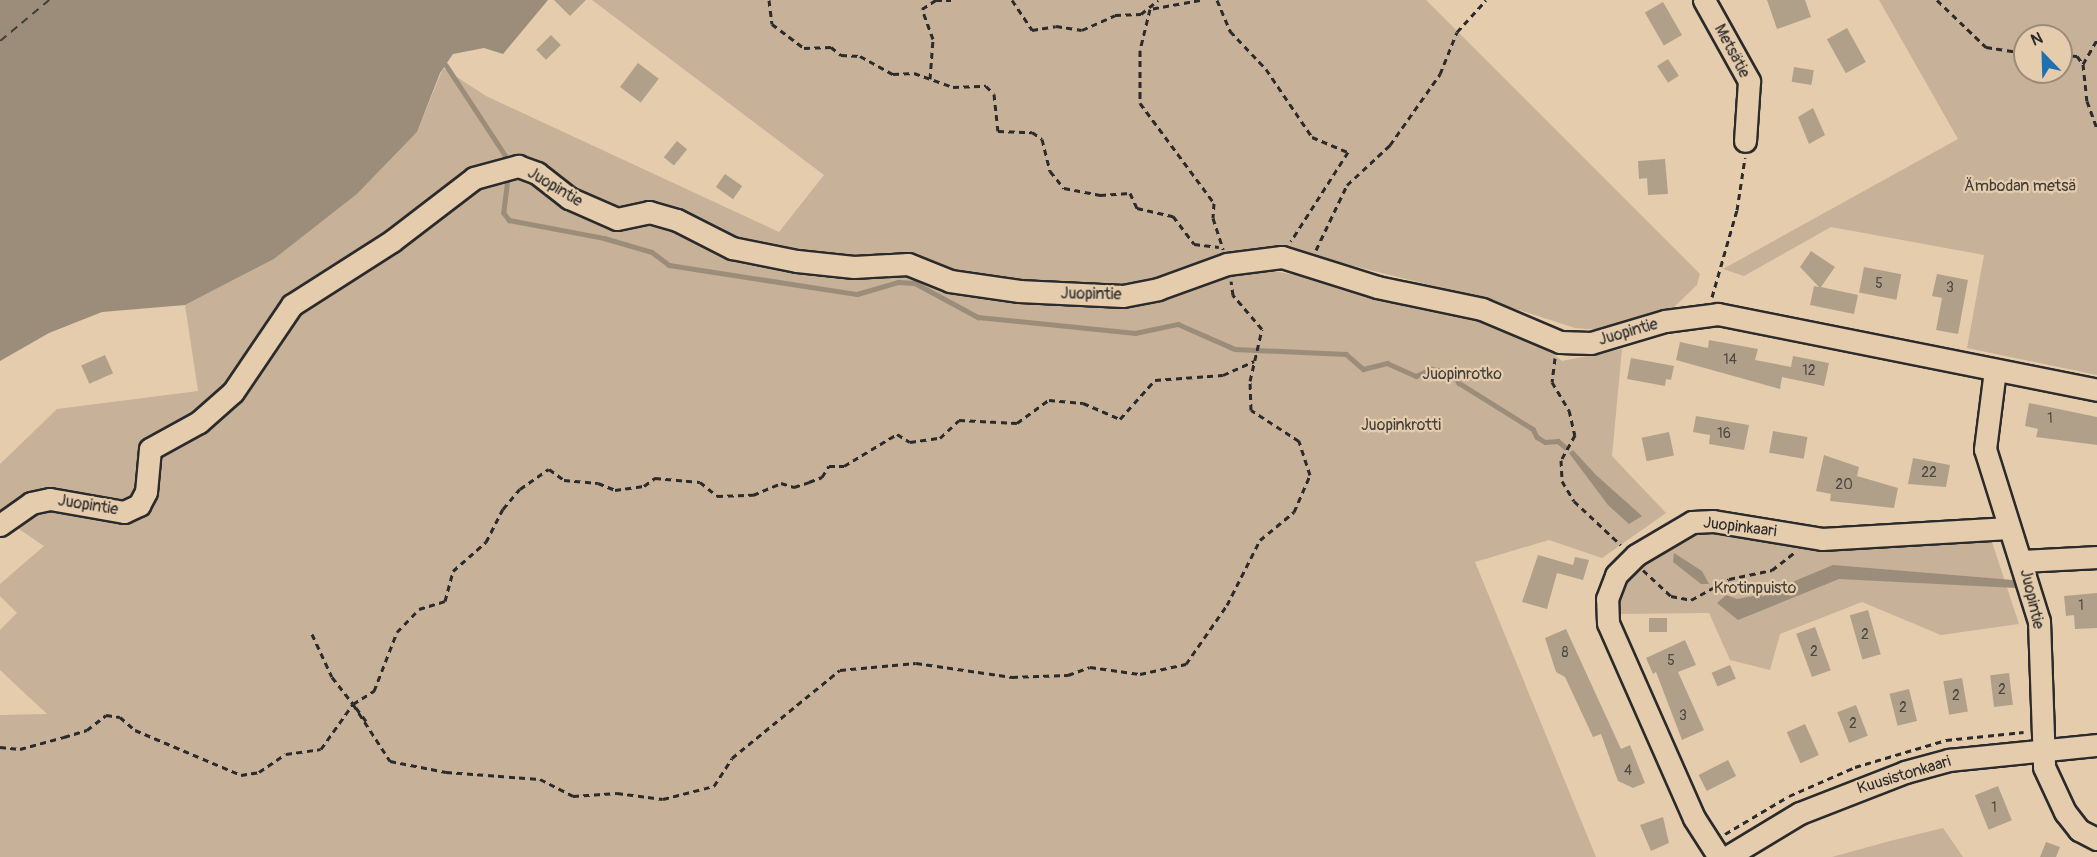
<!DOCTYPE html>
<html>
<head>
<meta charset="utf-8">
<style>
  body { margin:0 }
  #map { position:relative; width:2097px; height:857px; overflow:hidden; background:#e5ccad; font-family:Pangolin,sans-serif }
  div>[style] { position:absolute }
  .green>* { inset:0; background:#c7b198 }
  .water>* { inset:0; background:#9b8d7a }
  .stream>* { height:4.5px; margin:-2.25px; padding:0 2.25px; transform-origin:2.25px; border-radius:2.25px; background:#9b8d7a }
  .ferry>* { height:1.5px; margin-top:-0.75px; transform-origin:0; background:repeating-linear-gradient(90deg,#413f3b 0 8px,transparent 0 14px) }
  .building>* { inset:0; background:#b1a089; transform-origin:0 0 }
  .path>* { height:3px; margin-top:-1.5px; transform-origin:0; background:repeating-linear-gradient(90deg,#2b2b2b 0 6px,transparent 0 10.5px) }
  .roads { filter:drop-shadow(2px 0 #2b2b2b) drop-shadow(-2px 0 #2b2b2b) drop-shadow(0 2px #2b2b2b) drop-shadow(0 -2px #2b2b2b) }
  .minor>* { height:21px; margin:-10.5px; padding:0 10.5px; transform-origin:10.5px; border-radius:10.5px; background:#e5ccad }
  span { translate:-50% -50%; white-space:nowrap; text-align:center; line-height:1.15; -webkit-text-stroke:4.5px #e5ccad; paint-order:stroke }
  .number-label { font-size:14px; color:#4c4842 }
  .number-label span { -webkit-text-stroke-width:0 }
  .street-label { font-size:16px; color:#2b2b2b }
  .park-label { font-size:16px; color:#423f3b }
  .north { position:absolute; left:2013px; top:24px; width:60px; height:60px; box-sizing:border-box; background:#e5ccad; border:2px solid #9b8c79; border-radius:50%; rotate:337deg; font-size:16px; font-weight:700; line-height:24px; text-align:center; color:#2b2b2b }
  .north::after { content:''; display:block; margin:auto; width:21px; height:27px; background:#1f6fb2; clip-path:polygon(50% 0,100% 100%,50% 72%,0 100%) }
</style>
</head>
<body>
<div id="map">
  <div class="green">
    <div style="clip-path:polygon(592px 0,1426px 0,1700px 274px,1697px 285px,1673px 308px,1632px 322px,1601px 330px,1575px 328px,1482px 298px,1294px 251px,1254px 250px,1263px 269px,1436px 302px,1543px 346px,1562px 361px,1622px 349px,1612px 456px,1666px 513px,1602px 558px,1549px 540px,1475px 562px,1596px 857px,0 857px,0 715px,47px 714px,0 670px,0 630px,17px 613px,0 596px,0 584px,44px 546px,0 516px,0 464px,57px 409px,198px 391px,185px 305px,274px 259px,357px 194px,417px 132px,443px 68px,486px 96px,779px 232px,824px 175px)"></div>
    <div style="clip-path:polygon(evenodd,1879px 0,2097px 0,2097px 375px,1967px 348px,1984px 255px,1831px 227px,1744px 276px,1723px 269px,1958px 139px,1879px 0,2025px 36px,2061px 36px,2061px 72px,2025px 72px,2025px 36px)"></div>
    <div style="clip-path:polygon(1698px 528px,1991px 539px,2019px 624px,1941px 635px,1862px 602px,1780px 634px,1770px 670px,1730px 660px,1709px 613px,1615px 614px,1622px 584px,1639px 560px)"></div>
    <div style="clip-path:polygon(1943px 828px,1963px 857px,1832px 857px,1890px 841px)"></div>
  </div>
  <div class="water">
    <div style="clip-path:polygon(0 0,548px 0,503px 54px,484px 48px,453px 54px,440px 73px,417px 132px,357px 194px,274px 259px,185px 305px,102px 312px,49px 333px,0 361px)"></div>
    <div style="clip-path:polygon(1573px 450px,1596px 475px,1642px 516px,1629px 524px,1608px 505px,1569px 453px)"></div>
    <div style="clip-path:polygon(1674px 553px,1702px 571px,1709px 584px,1701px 584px,1673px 562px)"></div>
    <div style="clip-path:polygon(1833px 565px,2013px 580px,2016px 588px,1839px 579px,1738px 620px,1717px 603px,1726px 595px,1737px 599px,1764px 594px)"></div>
  </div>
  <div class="stream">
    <div style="left:446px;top:65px;width:115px;rotate:56.7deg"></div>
    <div style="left:508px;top:178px;width:35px;rotate:97deg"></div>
    <div style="left:504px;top:213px;width:9px;rotate:54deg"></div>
    <div style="left:509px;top:220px;width:97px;rotate:10.7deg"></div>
    <div style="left:604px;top:238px;width:50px;rotate:16.3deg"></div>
    <div style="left:652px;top:252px;width:21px;rotate:37deg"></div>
    <div style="left:669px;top:265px;width:190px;rotate:8.8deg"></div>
    <div style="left:857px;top:294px;width:43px;rotate:-16.3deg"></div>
    <div style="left:898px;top:282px;width:17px;rotate:3deg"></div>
    <div style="left:915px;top:283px;width:72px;rotate:28.4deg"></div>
    <div style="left:978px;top:317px;width:158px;rotate:5.8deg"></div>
    <div style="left:1135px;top:333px;width:44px;rotate:-11.8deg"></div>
    <div style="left:1178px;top:324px;width:62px;rotate:23.7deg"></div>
    <div style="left:1235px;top:349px;width:111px;rotate:2.6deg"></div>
    <div style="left:1346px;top:354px;width:23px;rotate:41deg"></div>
    <div style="left:1363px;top:369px;width:25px;rotate:-14deg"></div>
    <div style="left:1387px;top:363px;width:32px;rotate:24deg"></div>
    <div style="left:1416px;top:376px;width:17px;rotate:-25deg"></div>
    <div style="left:1431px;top:369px;width:21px;rotate:8deg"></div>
    <div style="left:1452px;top:372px;width:13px;rotate:58deg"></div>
    <div style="left:1459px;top:383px;width:87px;rotate:31.9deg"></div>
    <div style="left:1533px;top:429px;width:9px;rotate:63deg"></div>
    <div style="left:1537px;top:437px;width:9px;rotate:32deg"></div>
    <div style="left:1545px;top:442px;width:13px;rotate:-4deg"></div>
    <div style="left:1558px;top:441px;width:9px;rotate:41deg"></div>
  </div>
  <div class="ferry">
    <div style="left:0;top:41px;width:64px;rotate:-39.9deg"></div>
  </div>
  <div class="building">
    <div style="clip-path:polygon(554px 0,586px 0,570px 16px)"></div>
    <div style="clip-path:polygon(1767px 0,1805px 0,1811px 17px,1777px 29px)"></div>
    <div style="left:1663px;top:2px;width:38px;height:21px;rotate:60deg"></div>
    <div style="left:1847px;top:28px;width:39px;height:23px;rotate:61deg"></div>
    <div style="left:551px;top:35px;width:14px;height:21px;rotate:45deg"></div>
    <div style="left:1668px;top:59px;width:20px;height:13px;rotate:57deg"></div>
    <div style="left:638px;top:63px;width:26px;height:30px;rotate:37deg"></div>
    <div style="left:1794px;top:67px;width:20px;height:15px;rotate:9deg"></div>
    <div style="clip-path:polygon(1813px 108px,1825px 135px,1809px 144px,1798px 117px)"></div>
    <div style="left:677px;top:141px;width:13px;height:21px;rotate:39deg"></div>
    <div style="clip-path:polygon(1665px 159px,1668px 194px,1648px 195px,1647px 178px,1639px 179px,1638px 161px)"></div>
    <div style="left:725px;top:174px;width:21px;height:16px;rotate:35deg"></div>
    <div style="clip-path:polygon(1811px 251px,1835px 267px,1821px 287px,1858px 295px,1854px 314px,1810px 305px,1814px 286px,1819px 287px,1800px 267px)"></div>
    <div style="left:1864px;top:267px;width:38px;height:26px;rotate:11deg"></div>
    <div style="clip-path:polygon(1937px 274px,1968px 280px,1958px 334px,1936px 330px,1942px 298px,1932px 296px)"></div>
    <div style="clip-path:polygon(1709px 340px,1758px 349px,1755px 360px,1791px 367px,1793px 356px,1829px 363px,1824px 386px,1782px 377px,1780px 389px,1676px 360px,1680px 342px,1708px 348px)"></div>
    <div style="left:105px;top:355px;width:20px;height:26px;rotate:66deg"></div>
    <div style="clip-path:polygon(1631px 358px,1674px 366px,1671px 380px,1666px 379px,1665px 386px,1627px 379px)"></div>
    <div style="clip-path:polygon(2029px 403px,2097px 417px,2097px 445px,2036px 437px,2038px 429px,2025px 426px)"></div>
    <div style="clip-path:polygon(1696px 416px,1749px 425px,1744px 450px,1709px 444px,1710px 435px,1693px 432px)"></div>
    <div style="left:1773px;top:431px;width:35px;height:22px;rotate:10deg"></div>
    <div style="left:1669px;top:432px;width:24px;height:28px;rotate:78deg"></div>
    <div style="clip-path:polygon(1824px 455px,1859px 467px,1857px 476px,1898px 488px,1894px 508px,1830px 501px,1831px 494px,1816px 491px)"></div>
    <div style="clip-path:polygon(1913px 458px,1950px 465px,1946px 487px,1908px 484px)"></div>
    <div style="clip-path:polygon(1538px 555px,1573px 565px,1575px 557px,1589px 560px,1583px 580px,1557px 573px,1547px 609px,1522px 602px)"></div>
    <div style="clip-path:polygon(2097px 593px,2097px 628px,2075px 629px,2074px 615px,2066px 616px,2064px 596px)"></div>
    <div style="left:1868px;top:610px;width:46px;height:19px;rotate:74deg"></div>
    <div style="left:1667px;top:618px;width:14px;height:18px;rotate:90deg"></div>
    <div style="left:1815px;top:627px;width:46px;height:20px;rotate:70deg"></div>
    <div style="clip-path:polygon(1566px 629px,1621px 749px,1630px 745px,1645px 783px,1633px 788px,1618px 781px,1601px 734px,1593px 737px,1565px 677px,1556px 672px,1545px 638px)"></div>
    <div style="clip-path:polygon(1685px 640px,1696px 665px,1678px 672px,1704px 730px,1682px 740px,1656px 672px,1653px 674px,1646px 658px)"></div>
    <div style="left:1730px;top:665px;width:15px;height:20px;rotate:67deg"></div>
    <div style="left:2009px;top:673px;width:32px;height:19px;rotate:83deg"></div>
    <div style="left:1962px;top:678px;width:34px;height:19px;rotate:80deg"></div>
    <div style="left:1909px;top:689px;width:33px;height:20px;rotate:76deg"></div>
    <div style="left:1856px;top:705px;width:33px;height:20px;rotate:69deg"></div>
    <div style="left:1805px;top:724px;width:34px;height:20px;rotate:66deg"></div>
    <div style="left:1728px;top:760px;width:18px;height:33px;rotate:63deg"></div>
    <div style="left:1998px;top:786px;width:37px;height:25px;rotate:68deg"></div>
    <div style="clip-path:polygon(1663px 817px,1669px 843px,1651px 851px,1640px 825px)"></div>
    <div style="clip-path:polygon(2046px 842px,2060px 847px,2056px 857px,2040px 857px)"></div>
  </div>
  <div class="path">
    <div style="left:769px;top:0;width:24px;rotate:83deg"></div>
    <div style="left:772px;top:24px;width:40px;rotate:37deg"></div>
    <div style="left:804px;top:48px;width:27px;rotate:-2deg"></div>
    <div style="left:831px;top:47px;width:13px;rotate:39deg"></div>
    <div style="left:841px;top:55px;width:19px;rotate:3deg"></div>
    <div style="left:860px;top:56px;width:38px;rotate:29deg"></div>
    <div style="left:893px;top:74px;width:21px;rotate:-3deg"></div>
    <div style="left:914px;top:73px;width:41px;rotate:19.7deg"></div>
    <div style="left:953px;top:87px;width:33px;rotate:-2deg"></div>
    <div style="left:986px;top:86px;width:11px;rotate:45deg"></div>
    <div style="left:994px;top:94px;width:37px;rotate:84deg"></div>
    <div style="left:998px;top:131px;width:34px;rotate:2deg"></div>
    <div style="left:1032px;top:132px;width:12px;rotate:35deg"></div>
    <div style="left:1042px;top:139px;width:33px;rotate:76deg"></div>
    <div style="left:1050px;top:171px;width:22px;rotate:51deg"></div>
    <div style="left:1064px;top:188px;width:37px;rotate:11deg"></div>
    <div style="left:1100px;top:195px;width:30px;rotate:-4deg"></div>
    <div style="left:1130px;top:193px;width:17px;rotate:65deg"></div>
    <div style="left:1137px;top:208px;width:37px;rotate:13deg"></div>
    <div style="left:1173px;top:216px;width:35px;rotate:53deg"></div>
    <div style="left:1194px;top:244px;width:25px;rotate:7deg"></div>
    <div style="left:1012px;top:0;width:36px;rotate:56deg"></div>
    <div style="left:1032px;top:30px;width:24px;rotate:-9deg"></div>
    <div style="left:1056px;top:26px;width:26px;rotate:9deg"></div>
    <div style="left:1082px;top:30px;width:36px;rotate:-24deg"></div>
    <div style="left:1115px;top:15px;width:26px;rotate:-2deg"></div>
    <div style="left:1141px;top:14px;width:22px;rotate:-39deg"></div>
    <div style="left:1200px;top:0;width:51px;rotate:169.8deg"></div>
    <div style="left:1150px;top:9px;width:42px;rotate:103.7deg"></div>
    <div style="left:1140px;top:50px;width:53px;rotate:90deg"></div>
    <div style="left:1140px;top:103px;width:124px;rotate:53.5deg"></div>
    <div style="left:1214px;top:203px;width:15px;rotate:94deg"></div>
    <div style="left:1213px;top:218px;width:33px;rotate:72deg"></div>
    <div style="left:1217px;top:0;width:34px;rotate:67deg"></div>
    <div style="left:1230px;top:31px;width:52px;rotate:46.5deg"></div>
    <div style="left:1266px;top:69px;width:82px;rotate:55.9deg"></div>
    <div style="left:1312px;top:137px;width:39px;rotate:23deg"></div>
    <div style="left:1348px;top:152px;width:106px;rotate:122.6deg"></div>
    <div style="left:1937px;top:0;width:68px;rotate:43.8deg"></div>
    <div style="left:1986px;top:47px;width:39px;rotate:9deg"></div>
    <div style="left:2061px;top:55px;width:16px;rotate:4deg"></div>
    <div style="left:2077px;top:56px;width:10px;rotate:53deg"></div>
    <div style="left:2083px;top:64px;width:37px;rotate:84deg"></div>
    <div style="left:2087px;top:101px;width:29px;rotate:70deg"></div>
    <div style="left:2083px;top:64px;width:28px;rotate:-60deg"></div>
    <div style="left:930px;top:79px;width:40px;rotate:-85.7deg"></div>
    <div style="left:933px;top:39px;width:32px;rotate:-110deg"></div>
    <div style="left:922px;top:9px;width:17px;rotate:-33deg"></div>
    <div style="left:936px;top:0;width:15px"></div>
    <div style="left:1316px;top:250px;width:72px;rotate:-64.5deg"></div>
    <div style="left:1347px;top:185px;width:59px;rotate:-42.9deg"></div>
    <div style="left:1390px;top:145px;width:87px;rotate:-54.8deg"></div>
    <div style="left:1440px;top:74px;width:45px;rotate:-68deg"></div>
    <div style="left:1457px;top:32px;width:43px;rotate:-47.8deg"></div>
    <div style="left:1712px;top:297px;width:91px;rotate:-74deg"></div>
    <div style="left:1737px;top:210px;width:53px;rotate:-81.3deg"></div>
    <div style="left:1555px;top:358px;width:24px;rotate:97deg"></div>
    <div style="left:1552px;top:382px;width:33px;rotate:59deg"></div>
    <div style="left:1569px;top:410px;width:26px;rotate:77deg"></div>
    <div style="left:1575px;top:435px;width:29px;rotate:119deg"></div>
    <div style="left:1561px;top:460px;width:21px;rotate:87deg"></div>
    <div style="left:1562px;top:481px;width:23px;rotate:59deg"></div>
    <div style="left:1574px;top:501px;width:64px;rotate:43.1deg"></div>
    <div style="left:1643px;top:570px;width:38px;rotate:43deg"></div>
    <div style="left:1671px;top:596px;width:20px;rotate:11deg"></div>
    <div style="left:1691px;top:600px;width:43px;rotate:-28.9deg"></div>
    <div style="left:1729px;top:579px;width:44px;rotate:-11.8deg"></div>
    <div style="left:1772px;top:570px;width:28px;rotate:-38deg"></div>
    <div style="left:312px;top:634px;width:47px;rotate:65.1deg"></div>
    <div style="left:332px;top:677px;width:34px;rotate:52deg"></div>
    <div style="left:366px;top:721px;width:21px;rotate:-127deg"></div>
    <div style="left:353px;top:704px;width:68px;rotate:57deg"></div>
    <div style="left:390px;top:761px;width:57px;rotate:11.1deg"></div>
    <div style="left:446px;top:772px;width:94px;rotate:4.3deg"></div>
    <div style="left:540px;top:779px;width:37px;rotate:27deg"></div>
    <div style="left:573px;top:796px;width:44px;rotate:-3.9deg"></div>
    <div style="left:617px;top:793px;width:46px;rotate:7.4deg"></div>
    <div style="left:663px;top:799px;width:53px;rotate:-14.3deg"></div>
    <div style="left:714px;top:786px;width:33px;rotate:-57deg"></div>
    <div style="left:732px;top:758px;width:139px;rotate:-39.2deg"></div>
    <div style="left:840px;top:670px;width:76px;rotate:-5.3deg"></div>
    <div style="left:916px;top:663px;width:97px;rotate:8.3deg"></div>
    <div style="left:1012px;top:677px;width:56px;rotate:-2deg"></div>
    <div style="left:1068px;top:675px;width:23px;rotate:-20deg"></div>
    <div style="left:1090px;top:667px;width:50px;rotate:8deg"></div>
    <div style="left:1140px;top:674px;width:47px;rotate:-12.3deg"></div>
    <div style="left:1186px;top:664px;width:72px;rotate:-55.2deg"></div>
    <div style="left:1227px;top:605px;width:73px;rotate:-63.1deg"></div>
    <div style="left:1260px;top:540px;width:44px;rotate:-39.5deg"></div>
    <div style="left:1294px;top:512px;width:40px;rotate:-66.6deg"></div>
    <div style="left:1310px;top:475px;width:36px;rotate:-108deg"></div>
    <div style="left:1299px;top:441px;width:57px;rotate:-147.1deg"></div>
    <div style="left:1251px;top:410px;width:29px;rotate:-92deg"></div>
    <div style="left:1250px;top:381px;width:53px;rotate:-77deg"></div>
    <div style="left:1262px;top:329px;width:45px;rotate:-130.5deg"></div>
    <div style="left:1233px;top:295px;width:14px;rotate:-98deg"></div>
    <div style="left:0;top:747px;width:20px;rotate:6deg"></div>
    <div style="left:20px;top:749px;width:46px;rotate:-15.3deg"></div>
    <div style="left:64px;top:737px;width:24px;rotate:-17deg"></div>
    <div style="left:87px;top:730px;width:24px;rotate:-38deg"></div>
    <div style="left:106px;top:715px;width:14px;rotate:8deg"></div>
    <div style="left:120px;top:717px;width:20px;rotate:41deg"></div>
    <div style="left:135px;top:730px;width:115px;rotate:23deg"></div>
    <div style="left:241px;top:775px;width:18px;rotate:-9deg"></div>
    <div style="left:259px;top:772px;width:32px;rotate:-34deg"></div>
    <div style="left:286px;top:754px;width:35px;rotate:-8deg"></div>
    <div style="left:321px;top:749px;width:55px;rotate:-54.6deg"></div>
    <div style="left:353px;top:704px;width:25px;rotate:-32deg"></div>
    <div style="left:374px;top:691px;width:63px;rotate:-68.7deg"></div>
    <div style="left:397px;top:632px;width:32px;rotate:-46deg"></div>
    <div style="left:419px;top:609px;width:27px;rotate:-17deg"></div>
    <div style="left:445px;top:601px;width:31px;rotate:-75deg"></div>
    <div style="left:453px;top:571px;width:44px;rotate:-41.3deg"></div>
    <div style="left:486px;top:542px;width:37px;rotate:-63deg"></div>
    <div style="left:503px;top:509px;width:26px;rotate:-50deg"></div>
    <div style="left:520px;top:489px;width:35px;rotate:-35deg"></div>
    <div style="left:549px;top:469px;width:19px;rotate:36deg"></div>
    <div style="left:564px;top:480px;width:34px;rotate:5deg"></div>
    <div style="left:598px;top:483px;width:18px;rotate:22deg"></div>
    <div style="left:615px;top:490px;width:29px;rotate:-8deg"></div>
    <div style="left:644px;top:486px;width:14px;rotate:-36deg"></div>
    <div style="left:655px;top:478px;width:45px;rotate:5.1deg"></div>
    <div style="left:700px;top:482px;width:22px;rotate:39deg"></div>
    <div style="left:717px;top:496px;width:36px;rotate:-2deg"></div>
    <div style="left:753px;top:495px;width:30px;rotate:-23deg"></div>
    <div style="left:781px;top:483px;width:14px;rotate:17deg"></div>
    <div style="left:794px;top:487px;width:16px;rotate:-18deg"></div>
    <div style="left:809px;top:482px;width:14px;rotate:-21deg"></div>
    <div style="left:822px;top:477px;width:13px;rotate:-58deg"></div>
    <div style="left:829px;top:466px;width:15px"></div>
    <div style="left:844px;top:466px;width:62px;rotate:-31.1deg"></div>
    <div style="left:897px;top:434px;width:15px;rotate:32deg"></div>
    <div style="left:910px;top:442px;width:30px;rotate:-8deg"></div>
    <div style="left:940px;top:438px;width:26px;rotate:-43deg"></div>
    <div style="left:959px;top:420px;width:58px;rotate:3deg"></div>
    <div style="left:1017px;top:423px;width:39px;rotate:-36deg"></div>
    <div style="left:1049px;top:400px;width:34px;rotate:5deg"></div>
    <div style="left:1083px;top:403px;width:40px;rotate:23.4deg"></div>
    <div style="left:1120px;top:419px;width:52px;rotate:-48.1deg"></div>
    <div style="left:1155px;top:380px;width:68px;rotate:-4.2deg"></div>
    <div style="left:1223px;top:375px;width:34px;rotate:-24deg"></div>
    <div style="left:1725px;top:834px;width:74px;rotate:-30.7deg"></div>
    <div style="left:1789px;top:796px;width:72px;rotate:-23.7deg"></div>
    <div style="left:1855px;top:767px;width:95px;rotate:-16.5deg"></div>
    <div style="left:1946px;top:740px;width:78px;rotate:-5.9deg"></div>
  </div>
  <div class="roads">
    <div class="minor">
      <div style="left:1704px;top:0;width:93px;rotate:60.9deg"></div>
      <div style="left:1749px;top:81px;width:60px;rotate:93.8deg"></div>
      <div style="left:1995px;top:370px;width:80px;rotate:97.2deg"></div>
      <div style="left:1985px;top:449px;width:180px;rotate:72.6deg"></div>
      <div style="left:2039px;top:621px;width:146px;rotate:88deg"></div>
      <div style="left:2044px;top:767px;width:50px;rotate:65deg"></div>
      <div style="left:2065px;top:812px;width:23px;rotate:52deg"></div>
      <div style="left:2079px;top:830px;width:20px;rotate:27deg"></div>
      <div style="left:0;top:525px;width:38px;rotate:-35deg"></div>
      <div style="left:31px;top:503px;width:19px;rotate:-12deg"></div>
      <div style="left:50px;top:499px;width:75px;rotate:10deg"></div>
      <div style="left:124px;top:512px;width:17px;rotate:-25deg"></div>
      <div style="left:139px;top:505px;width:15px;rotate:-62deg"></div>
      <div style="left:146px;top:492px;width:43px;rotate:-84.7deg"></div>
      <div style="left:150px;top:449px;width:56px;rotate:-28.9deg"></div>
      <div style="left:199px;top:422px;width:45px;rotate:-41.4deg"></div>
      <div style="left:233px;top:392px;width:105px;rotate:-55.9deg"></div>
      <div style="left:292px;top:305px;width:119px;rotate:-32.6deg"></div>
      <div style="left:392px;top:241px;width:103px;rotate:-37.5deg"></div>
      <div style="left:474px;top:178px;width:46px;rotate:-15.3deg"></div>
      <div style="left:518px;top:166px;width:20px;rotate:20deg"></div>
      <div style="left:537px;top:173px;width:41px;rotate:38deg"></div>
      <div style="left:569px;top:198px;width:52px;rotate:23.6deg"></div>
      <div style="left:617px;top:219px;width:33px;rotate:-12deg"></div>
      <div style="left:649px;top:212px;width:29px;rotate:16deg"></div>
      <div style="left:677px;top:220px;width:62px;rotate:27deg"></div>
      <div style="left:732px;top:248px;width:66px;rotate:11.3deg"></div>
      <div style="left:797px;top:261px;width:57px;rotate:6deg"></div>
      <div style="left:854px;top:267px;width:54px;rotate:-3.2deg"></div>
      <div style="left:908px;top:264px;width:45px;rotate:22deg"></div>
      <div style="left:950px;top:281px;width:70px;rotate:8.2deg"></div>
      <div style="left:1019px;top:291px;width:104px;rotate:2.8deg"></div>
      <div style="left:1123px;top:296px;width:36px;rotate:-11deg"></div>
      <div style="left:1158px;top:289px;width:73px;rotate:-19.9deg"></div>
      <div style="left:1227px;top:264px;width:55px;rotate:-7.3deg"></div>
      <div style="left:1282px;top:257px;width:100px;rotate:17.5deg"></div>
      <div style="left:1377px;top:287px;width:107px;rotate:11.8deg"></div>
      <div style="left:1482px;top:309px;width:85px;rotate:22.9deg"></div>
      <div style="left:1560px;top:342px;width:31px;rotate:2deg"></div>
      <div style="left:1591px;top:343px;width:77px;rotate:-16.6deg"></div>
      <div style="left:1665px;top:321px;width:53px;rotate:-7.5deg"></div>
      <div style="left:1718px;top:314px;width:387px;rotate:11.3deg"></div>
      <div style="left:2023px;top:561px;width:74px;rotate:-3.1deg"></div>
      <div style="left:1719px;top:857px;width:46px;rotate:-122.7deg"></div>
      <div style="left:1694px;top:818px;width:213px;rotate:-113.8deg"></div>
      <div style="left:1608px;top:623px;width:24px;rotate:-92deg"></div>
      <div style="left:1607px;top:599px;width:26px;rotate:-69deg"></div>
      <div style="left:1616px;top:575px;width:28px;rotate:-45deg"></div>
      <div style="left:1636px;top:555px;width:65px;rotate:-30.5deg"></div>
      <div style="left:1692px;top:522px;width:21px;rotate:-3deg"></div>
      <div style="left:1713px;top:521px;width:110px;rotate:9.4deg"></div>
      <div style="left:1822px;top:539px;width:187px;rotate:-3.4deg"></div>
      <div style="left:1727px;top:857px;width:85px;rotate:-31.1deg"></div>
      <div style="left:1800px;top:813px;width:113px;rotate:-21.3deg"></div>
      <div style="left:1905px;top:772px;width:46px;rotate:-15.3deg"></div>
      <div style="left:1949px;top:760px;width:149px;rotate:-5.8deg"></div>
    </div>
  </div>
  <div class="number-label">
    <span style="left:1879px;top:284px">5</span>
    <span style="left:1950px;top:288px">3</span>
    <span style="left:1730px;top:360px">14</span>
    <span style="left:1809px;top:371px">12</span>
    <span style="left:2050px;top:419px">1</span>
    <span style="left:1724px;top:434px">16</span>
    <span style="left:1929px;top:473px">22</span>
    <span style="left:1844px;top:485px">20</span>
    <span style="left:2081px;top:606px">1</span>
    <span style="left:1865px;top:635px">2</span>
    <span style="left:1814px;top:652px">2</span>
    <span style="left:1565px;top:653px">8</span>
    <span style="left:1671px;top:661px">5</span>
    <span style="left:2002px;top:690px">2</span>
    <span style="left:1956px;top:696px">2</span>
    <span style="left:1903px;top:708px">2</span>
    <span style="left:1683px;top:716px">3</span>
    <span style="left:1853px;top:724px">2</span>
    <span style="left:1628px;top:771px">4</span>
    <span style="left:1994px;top:808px">1</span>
  </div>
  <div class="street-label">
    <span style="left:1732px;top:51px;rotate:62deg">Metsätie</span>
    <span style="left:555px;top:187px;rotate:31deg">Juopintie</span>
    <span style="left:1091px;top:294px;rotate:1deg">Juopintie</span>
    <span style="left:1628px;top:332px;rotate:-16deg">Juopintie</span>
    <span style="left:88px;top:505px;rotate:9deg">Juopintie</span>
    <span style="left:1740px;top:527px;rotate:7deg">Juopinkaari</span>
    <span style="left:2032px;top:599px;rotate:77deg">Juopintie</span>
    <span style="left:1904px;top:775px;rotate:-17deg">Kuusistonkaari</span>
  </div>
  <div class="park-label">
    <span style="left:2020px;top:186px">Ämbodan metsä</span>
    <span style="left:1462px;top:374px">Juopinrotko</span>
    <span style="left:1401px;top:425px">Juopinkrotti</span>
    <span style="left:1755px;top:588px">Krotinpuisto</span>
  </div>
  <div class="north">N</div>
</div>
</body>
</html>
